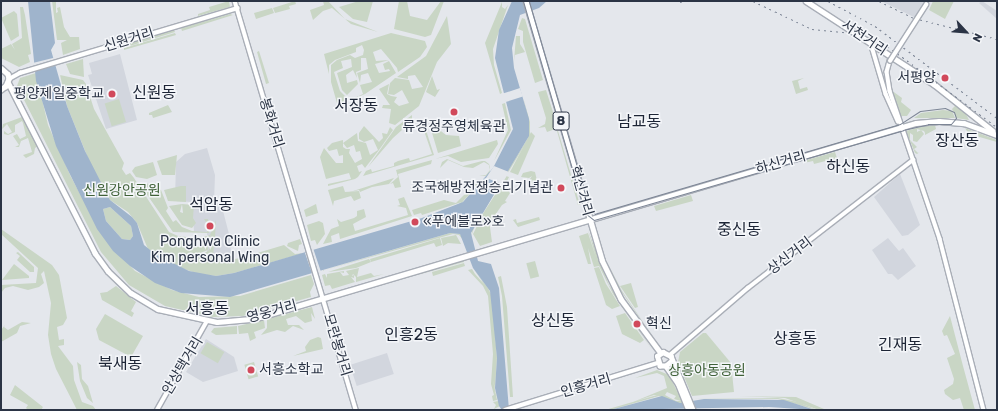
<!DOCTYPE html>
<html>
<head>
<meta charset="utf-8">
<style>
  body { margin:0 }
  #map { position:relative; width:998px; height:411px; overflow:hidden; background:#e4e7ec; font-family:Rubik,"Noto Sans KR",sans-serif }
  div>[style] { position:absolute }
  .built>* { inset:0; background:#d2d6de; transform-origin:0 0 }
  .green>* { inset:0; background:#c9d6c5; transform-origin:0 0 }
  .water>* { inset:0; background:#9fb4cc }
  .pier>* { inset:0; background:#e4e7ec; transform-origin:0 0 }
  .roads { filter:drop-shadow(1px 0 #a9aeb7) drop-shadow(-1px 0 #a9aeb7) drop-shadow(0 1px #a9aeb7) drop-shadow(0 -1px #a9aeb7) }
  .secondary>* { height:3.5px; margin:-1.75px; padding:0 1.75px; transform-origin:1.75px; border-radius:1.75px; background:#fff }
  .primary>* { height:4.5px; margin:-2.25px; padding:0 2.25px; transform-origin:2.25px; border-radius:2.25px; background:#fff }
  .tram>* { height:1px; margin:-0.5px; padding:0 0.5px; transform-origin:0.5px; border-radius:0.5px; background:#7d8696 }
  .rail>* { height:1px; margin-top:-0.5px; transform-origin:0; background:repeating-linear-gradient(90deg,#7d8696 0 2px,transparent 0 6px) }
  .bridges { filter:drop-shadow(1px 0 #a9aeb7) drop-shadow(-1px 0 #a9aeb7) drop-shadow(0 1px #a9aeb7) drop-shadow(0 -1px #a9aeb7) }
  .secondary-bridge>* { height:3.5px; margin:-1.75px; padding:0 1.75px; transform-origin:1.75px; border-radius:1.75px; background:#fff }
  .dots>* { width:11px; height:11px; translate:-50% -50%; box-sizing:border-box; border:2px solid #f4f6f9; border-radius:50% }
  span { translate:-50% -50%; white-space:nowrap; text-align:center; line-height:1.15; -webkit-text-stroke:3px #f4f6f9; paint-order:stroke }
  .shield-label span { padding:1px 3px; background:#f4f6f9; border:1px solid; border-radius:3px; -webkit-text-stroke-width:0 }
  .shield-label { font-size:13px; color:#2b3445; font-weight:700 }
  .street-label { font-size:14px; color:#2b3445 }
  .poi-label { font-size:14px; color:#2b3445 }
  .right { translate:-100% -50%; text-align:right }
  .left { translate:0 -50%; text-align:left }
  .park-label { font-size:14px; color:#3f6138 }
  .quarter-label { font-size:16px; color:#1d2536 }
  .frame { position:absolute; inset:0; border:2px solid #2b3445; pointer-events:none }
  .north { position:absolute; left:946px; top:12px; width:40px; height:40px; -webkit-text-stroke:3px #f4f6f9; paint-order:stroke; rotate:116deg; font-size:11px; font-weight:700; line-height:16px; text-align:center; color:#2b3445 }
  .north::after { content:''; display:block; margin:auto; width:14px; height:18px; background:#2b3445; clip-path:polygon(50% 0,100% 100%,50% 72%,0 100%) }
</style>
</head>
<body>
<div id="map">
  <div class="built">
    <div style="clip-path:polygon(881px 1px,926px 1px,916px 18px)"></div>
    <div style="clip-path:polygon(982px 1px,997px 11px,997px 19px,979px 3px)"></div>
    <div style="clip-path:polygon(120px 54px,137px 120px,106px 129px,88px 75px,92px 74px,89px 63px)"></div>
    <div style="clip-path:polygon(207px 148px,215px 175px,214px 202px,221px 203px,230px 238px,231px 255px,228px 256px,210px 256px,207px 253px,207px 232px,194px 232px,192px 202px,175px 201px,176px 162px,185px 154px)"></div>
    <div style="clip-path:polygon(900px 174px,920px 225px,908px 235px,902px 236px,874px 197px)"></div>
    <div style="clip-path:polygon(888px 238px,899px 251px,903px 248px,916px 266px,898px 280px,892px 274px,888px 274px,872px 250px)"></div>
    <div style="clip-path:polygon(206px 339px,234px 357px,238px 371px,203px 382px,186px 372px)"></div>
    <div style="left:387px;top:353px;width:22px;height:39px;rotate:72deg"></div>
  </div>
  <div class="green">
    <div style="clip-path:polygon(52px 1px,56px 1px,56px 13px,58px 12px,57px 8px,60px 7px,64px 27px,70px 37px,79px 37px,80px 49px,63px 55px,61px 43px,67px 40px,57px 40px)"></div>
    <div style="clip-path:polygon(229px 1px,230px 7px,198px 16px,198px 14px,210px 10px,209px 7px)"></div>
    <div style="clip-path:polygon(295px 1px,296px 4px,289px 6px,290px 9px,275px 13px,273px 8px)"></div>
    <div style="clip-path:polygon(323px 1px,328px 1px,345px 19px,378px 32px,351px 24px,332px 8px,323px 11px,313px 20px,310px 10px,324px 5px)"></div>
    <div style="clip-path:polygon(359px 1px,373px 1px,367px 22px,353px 19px,339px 7px)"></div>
    <div style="clip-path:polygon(399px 1px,407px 1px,410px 16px,427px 20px,441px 1px,444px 1px,431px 35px,425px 37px,394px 29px)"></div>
    <div style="clip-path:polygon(933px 1px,954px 1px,945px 19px,929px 10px)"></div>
    <div style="clip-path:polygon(502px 2px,502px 7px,505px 9px,508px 5px,493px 49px,494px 65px,502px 93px,500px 94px,485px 43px)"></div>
    <div style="clip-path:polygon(20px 7px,23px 7px,25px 15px,31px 54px,28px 55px,30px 62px,19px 67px,1px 58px,1px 49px,11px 44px,15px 50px,12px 44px,22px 38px)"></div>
    <div style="clip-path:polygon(272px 8px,274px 13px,256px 19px,254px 13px)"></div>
    <div style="clip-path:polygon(14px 11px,17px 14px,19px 36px,11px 41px,1px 18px)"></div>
    <div style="clip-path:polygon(230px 14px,233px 15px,182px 31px,181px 28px)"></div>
    <div style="clip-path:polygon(447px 16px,451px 44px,437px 62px,419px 106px,395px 125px,389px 123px,391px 109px,382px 108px,383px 105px,390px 105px,379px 89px,389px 84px,387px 94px,391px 96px,397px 97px,394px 102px,399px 106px,409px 103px,402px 90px,394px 95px,388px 94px,390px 83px,395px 78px,409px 80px,412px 89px,423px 87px,415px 75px,408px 76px,408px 79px,397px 77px,426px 56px)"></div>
    <div style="clip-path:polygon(522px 18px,525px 19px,543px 80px,535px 83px,523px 42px,523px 31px,518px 29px)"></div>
    <div style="clip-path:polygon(174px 30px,175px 32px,123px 48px,123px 45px)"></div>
    <div style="clip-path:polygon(175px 33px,176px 35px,124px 50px,124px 48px)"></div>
    <div style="clip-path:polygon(391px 33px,425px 41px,427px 47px,420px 57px,398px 72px,397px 68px,381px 49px,373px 52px,376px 61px,389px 60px,375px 64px,379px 73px,390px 71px,389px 69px,385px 70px,383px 64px,389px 61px,396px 73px,365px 94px,346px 102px,363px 94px,360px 85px,372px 82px,368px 73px,361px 75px,360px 83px,357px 73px,368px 69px,366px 58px,361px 58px,361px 70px,356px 72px,357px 78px,353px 70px,346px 75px,347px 83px,357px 80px,358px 84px,347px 95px,342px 90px,337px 73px,352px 67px,351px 59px,341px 61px,343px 68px,334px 72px,340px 91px,346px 97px,343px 102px,337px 103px,331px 82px,331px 65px,337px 60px,350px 55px,355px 58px,363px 55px,364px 50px,362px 45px,356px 48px,356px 52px,335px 60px,329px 65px,329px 74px,324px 54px)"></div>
    <div style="clip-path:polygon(516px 36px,520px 36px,520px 44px,525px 52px,515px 55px,514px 61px)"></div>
    <div style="clip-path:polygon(259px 51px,269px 83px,266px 84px,257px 52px)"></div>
    <div style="clip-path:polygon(83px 59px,84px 77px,70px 74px,66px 64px)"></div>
    <div style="clip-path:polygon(58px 66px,60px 75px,83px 80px,86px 84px,94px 109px,124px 163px,122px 169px,126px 175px,130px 173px,134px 178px,169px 232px,178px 236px,177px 241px,179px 236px,186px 237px,183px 246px,202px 247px,202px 240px,208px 240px,208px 250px,195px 255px,202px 255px,209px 250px,211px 235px,208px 239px,200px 238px,210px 235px,216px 220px,215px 237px,212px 237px,211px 242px,214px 244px,213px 259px,216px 262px,241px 258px,284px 245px,295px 254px,304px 253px,234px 273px,216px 276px,199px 274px,178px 267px,148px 249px,137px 223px,128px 212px,110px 200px,90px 163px,67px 106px)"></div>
    <div style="clip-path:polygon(36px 73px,48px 125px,71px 177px,102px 235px,135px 271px,172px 290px,199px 297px,240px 296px,311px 275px,314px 284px,310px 292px,311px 297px,243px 316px,213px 317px,165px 306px,129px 285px,101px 252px,17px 86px,20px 78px)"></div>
    <div style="clip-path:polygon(432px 76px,437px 90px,440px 89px,435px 97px,426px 92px)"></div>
    <div style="clip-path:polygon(804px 78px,798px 81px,800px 89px,807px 87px,808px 90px,796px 94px,792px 81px)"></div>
    <div style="clip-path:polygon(546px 90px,558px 128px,547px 132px,545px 127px,538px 128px,545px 124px,546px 118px,538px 92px)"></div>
    <div style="clip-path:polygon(891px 90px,902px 98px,901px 102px,911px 110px,907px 116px,900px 116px)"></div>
    <div style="clip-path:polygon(523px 97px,530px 122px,530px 136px,506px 176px,509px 177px,507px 181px,503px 180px,475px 225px,471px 237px,473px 227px,528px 138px,529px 123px)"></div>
    <div style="left:119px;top:99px;width:24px;height:15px;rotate:73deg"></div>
    <div style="clip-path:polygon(505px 103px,511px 130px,494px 161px,508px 130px,502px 104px)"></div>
    <div style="clip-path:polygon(168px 105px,172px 112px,153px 118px,152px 115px,149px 115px,149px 113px)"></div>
    <div style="clip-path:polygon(956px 105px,966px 114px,969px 120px,956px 118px,952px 109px)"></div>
    <div style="clip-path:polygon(943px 110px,952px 111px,955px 118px,914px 118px,921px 113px)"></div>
    <div style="clip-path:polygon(412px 115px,412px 121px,393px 138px,368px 167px,396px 127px)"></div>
    <div style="clip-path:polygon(22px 117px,31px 133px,96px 261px,38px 146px,35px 148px,34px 154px,26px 158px,23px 155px,32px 152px,28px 138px,21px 141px,19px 147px,15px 147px,19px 145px,13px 136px,17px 134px,20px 139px,26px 136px,23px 123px,22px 121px,15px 125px,15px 132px,8px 135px,4px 134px,4px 131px,8px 134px,12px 132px,7px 124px,2px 129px,3px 124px)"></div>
    <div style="clip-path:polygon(424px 124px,434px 155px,363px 176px,366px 171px,371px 169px,372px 172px,394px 166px,394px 163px,398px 161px,409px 158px,410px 161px,432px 154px,422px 125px)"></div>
    <div style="clip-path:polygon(433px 125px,446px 135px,459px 136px,461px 146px,438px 153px,430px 126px)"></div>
    <div style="clip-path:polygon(928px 125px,935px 125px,936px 129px,925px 135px,925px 133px,924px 131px,917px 129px,917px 132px,921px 130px,924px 134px,917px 142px,913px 141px,913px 135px,910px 133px,910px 140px,917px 147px,914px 149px,918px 153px,920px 152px,917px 154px,915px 153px,906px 131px)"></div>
    <div style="clip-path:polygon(364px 126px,379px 142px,383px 138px,382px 133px,387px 134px,390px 127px,393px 130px,379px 150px,365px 168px,362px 164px,357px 166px,359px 172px,362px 171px,358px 177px,355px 179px,328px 186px,328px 184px,351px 179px,349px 173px,326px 179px,320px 157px,324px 148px,336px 163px,343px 163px,343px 155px,339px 156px,337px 149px,329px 151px,327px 148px,332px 143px,343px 140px,343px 147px,346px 149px,350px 149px,349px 153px,355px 163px,362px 159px,360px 151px,356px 152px,354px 145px,347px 148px,343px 143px,357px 133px,358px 141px,366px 143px,370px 155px,378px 150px,373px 139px,364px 142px,359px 139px,359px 133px)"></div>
    <div style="clip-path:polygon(965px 128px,997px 140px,997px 142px,969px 134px)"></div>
    <div style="clip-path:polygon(557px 131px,558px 131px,580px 205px,578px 205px)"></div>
    <div style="clip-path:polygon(531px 132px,535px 136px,518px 175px,510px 172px)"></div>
    <div style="clip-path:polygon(497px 140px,498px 144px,489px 158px,461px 162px,448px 156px,435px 159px)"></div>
    <div style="clip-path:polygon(835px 152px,837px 158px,814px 164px,813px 161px,804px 163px,803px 161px)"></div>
    <div style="clip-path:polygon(177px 155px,175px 175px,162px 175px,157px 161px)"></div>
    <div style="clip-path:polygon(447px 159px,463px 166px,482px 161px,485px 161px,489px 164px,490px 167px,490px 171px,488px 175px,485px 176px,479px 176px,486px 175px,490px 170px,489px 165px,484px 162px,473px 168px,464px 167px,448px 160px,440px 168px,442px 162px)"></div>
    <div style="clip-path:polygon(432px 160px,431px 164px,398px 174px,401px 187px,395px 188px,393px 183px,390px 184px,398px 177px,396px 170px)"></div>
    <div style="clip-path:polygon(153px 162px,157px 175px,147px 179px,136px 177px,132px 171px,135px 167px)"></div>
    <div style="clip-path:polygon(531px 171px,535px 172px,539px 189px,535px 190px,530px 179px,532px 176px,529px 178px,521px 177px,523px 173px)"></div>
    <div style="clip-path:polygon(394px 178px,389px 184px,372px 187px,360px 192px,359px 190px,350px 192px)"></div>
    <div style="clip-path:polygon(478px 181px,480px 184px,479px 181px,484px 181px,470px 196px,458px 206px,422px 218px,457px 205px,465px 200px,476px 188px,462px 202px,422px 215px,421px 213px,414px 215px,412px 210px,444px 200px,456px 203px)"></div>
    <div style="clip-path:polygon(146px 183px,161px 190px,168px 208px,166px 211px,173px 222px,176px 220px,182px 227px,192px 231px,207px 232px,208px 225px,204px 219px,208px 219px,209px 233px,173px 232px,141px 186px)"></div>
    <div style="clip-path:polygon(502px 184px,510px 193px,505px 201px,507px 202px,502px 205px,491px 221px,482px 215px)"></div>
    <div style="clip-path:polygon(181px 186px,186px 186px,186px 202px,168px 201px,164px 190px)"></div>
    <div style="clip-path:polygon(343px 186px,345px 192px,359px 191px,361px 198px,354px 201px,351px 196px,334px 201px,333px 206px,328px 190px)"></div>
    <div style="clip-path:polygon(691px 195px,693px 201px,656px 211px,654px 206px)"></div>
    <div style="clip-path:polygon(404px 197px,412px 216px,340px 239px,339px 233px,331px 236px,332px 242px,323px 244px,331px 229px,339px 226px,337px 219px,341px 222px,354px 218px,357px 216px,357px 211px,364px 209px,366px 217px,353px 224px,355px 231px,408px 215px,406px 208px,397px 206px,400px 205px,398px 199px)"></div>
    <div style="clip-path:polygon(182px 204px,194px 205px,193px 218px,196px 223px,192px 228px,182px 225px,169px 206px,182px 204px,180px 212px,183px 213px)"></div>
    <div style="clip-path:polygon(316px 204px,318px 213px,306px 217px,304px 210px)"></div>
    <div style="clip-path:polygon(110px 207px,131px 226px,133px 236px,130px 240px,122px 239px,106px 221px,103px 209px)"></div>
    <div style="clip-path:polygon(482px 216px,489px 220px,492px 242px,480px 246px,473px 234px)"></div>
    <div style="clip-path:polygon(539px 217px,540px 220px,518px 227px,513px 220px,516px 219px,517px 223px)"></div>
    <div style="clip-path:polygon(319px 221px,323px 223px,325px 234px,317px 245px,315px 240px,311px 241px,307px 225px)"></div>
    <div style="clip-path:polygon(1px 229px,52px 265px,59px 275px,67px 318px,63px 325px,57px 327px,59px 340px,64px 339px,64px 345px,58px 346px,73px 366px,74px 380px,82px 402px,93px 406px,96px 410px,77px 410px,56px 369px,51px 354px,48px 335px,51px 303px,44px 271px,41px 274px,44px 283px,39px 287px,28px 290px,13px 286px,5px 288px,1px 293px,1px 285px,36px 283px,38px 268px,1px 234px)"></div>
    <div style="clip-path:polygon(588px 230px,609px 285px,653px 351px,613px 294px,599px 266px,594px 267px,588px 248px,591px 264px,588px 264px,579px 236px,588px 233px,596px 257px)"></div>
    <div style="clip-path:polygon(450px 233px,460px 234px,464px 241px,459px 235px,453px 234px,321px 271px)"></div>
    <div style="clip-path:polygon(456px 235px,461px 244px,448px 243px,443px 246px,441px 238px)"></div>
    <div style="clip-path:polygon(440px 238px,442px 245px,436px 247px,434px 243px,371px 262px,370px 259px)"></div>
    <div style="clip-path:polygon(300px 239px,302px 244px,299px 245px,298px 251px,287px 246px,288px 243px)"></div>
    <div style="clip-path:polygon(18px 252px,34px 267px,34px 272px,30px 272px,17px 260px,20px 256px,16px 253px)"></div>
    <div style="clip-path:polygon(369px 259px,371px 262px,356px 268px,328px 272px)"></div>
    <div style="clip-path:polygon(464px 260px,464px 262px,432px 271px,388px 283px)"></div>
    <div style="clip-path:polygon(606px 260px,622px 291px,660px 347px,621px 291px)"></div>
    <div style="left:535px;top:261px;width:16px;height:9px;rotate:75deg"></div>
    <div style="clip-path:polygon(464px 263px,465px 266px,433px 276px,432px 272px)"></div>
    <div style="clip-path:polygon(14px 264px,29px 276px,29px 278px,2px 280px)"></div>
    <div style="clip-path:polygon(599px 267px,606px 284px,620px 306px,612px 309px,606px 305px,594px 268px)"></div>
    <div style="clip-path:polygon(359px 268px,357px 277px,371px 273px,374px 276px,384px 274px,356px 282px,356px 277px,353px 274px,352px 276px,354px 275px,354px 278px,351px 277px,355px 282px,332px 289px,330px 285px,325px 286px,322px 275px,325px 274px,327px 278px,327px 274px,344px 271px,344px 273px,340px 272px,343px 276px,349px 275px,346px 271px)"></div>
    <div style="clip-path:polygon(473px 268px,488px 288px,492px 296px,497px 358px,495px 388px,500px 406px,494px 409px,496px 405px,493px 402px,498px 401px,493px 380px,497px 400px,493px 401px,492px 396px,494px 395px,491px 384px,493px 354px,488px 296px,483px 286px,468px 270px,472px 269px,475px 274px,484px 284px)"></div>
    <div style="clip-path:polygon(501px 276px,507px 307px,513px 397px,510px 397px,502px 296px,498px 277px)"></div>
    <div style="clip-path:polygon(631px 283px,638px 307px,635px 308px,620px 286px)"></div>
    <div style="clip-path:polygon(116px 286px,136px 302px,131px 311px,134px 313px,132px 317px,102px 300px,100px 293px,107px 292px)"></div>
    <div style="clip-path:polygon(312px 307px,315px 319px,311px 313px,312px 321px,305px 323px,296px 316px,286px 319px,288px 325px,299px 325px,304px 330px,293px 326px,285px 332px,277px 330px,261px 335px,267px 328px,267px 319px)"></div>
    <div style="clip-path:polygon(625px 313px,644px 340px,640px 343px,622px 334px,616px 316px)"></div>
    <div style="clip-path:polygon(105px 314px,143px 336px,131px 357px,99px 340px,96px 329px)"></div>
    <div style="clip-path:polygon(950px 316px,963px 366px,975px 410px,964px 410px,960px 398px,953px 400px,945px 394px,944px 390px,953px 384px,954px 379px,947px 358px,955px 354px,947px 335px,944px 336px,942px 331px)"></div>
    <div style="clip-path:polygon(264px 320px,265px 328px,254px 332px,256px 338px,250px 341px,248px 333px,239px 334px,238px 326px)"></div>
    <div style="clip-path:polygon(22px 322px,31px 323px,20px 326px,17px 333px,1px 342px,1px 330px,5px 325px,4px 327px,8px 330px)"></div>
    <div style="clip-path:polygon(237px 326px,237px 334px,216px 335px,211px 332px,214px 328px)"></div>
    <div style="clip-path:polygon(703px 333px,706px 333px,731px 363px,734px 392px,692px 396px,678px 362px,680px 352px)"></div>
    <div style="clip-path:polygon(318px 337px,321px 338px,323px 349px,293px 356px,306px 351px,305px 347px,310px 340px)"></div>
    <div style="left:207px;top:342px;width:20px;height:13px;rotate:30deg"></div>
    <div style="clip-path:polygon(77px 362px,81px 365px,82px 379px,88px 386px,93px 403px,87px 398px,80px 381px)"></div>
    <div style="left:254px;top:362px;width:15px;height:10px;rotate:74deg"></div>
    <div style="clip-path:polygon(657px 370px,669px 375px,683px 403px,677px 403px,659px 396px,614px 409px,605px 410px,657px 395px,665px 395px,676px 401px,681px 401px,674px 399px,676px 396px,667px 392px,665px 395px,654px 395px,633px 402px,667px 388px,664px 376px,657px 373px,635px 378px)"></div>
    <div style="clip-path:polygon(15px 385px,43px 407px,41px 410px,28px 410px,26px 408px,28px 405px,10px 395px)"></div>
    <div style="clip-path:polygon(739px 396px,796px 397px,824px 409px,819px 410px,785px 398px)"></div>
    <div style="clip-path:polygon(778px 398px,798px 402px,817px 410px,778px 399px,692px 399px)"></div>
  </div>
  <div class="water">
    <div style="clip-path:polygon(evenodd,28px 1px,50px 1px,55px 43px,51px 50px,67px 106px,85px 151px,110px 200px,132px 217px,137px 223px,144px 245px,155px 254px,189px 271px,216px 276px,234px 273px,422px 218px,463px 202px,493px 168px,513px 129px,495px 58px,499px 30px,512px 1px,547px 1px,539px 8px,520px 15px,512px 48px,514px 68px,529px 119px,529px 136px,471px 233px,478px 261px,491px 264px,499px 288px,509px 410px,502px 410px,499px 406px,495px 388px,497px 358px,490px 291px,473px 268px,460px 234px,450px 233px,230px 297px,181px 293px,155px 283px,130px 266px,113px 251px,97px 229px,56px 146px,36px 81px,28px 1px,110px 207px,131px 226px,133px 236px,130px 240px,122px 239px,106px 221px,103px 209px,110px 207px)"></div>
    <div style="clip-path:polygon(662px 396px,680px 403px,704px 399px,784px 400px,815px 410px,769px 407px,610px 410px)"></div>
  </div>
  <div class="pier">
    <div style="left:57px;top:57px;width:8px;height:26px;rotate:76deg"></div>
    <div style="left:520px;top:88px;width:9px;height:18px;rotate:72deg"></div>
    <div style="clip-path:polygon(494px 166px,509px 172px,502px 184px,489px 179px,484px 181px)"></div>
    <div style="clip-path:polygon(313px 248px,321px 272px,313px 276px,305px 253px)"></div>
  </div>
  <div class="roads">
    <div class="secondary">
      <div style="left:235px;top:1px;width:427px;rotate:73.5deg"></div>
      <div style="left:871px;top:43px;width:53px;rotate:73.6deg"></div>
      <div style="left:886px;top:94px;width:30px;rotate:66deg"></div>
      <div style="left:890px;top:61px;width:11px;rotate:105deg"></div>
      <div style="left:887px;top:72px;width:19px;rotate:81deg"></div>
      <div style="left:890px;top:91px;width:156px;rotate:71.3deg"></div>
      <div style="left:940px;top:239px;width:177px;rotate:75.6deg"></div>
      <div style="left:9px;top:79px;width:13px;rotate:-29deg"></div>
      <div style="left:20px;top:73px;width:227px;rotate:-16.6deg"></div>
      <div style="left:670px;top:355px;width:103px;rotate:-40.7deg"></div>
      <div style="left:748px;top:288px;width:209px;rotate:-37.8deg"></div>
      <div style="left:157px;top:410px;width:102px;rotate:-60.7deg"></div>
      <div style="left:505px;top:410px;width:160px;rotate:-17.1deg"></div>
    </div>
    <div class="primary">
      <div style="left:526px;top:1px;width:270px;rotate:73.6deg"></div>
      <div style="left:602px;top:260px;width:43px;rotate:64deg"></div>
      <div style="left:621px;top:299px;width:67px;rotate:53.5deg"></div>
      <div style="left:806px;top:1px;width:153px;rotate:33deg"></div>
      <div style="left:934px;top:84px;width:75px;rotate:38.5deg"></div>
      <div style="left:1px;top:68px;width:9px;rotate:41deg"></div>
      <div style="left:8px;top:74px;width:5px;rotate:79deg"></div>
      <div style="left:9px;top:79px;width:8px;rotate:113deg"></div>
      <div style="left:6px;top:86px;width:6px;rotate:141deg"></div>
      <div style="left:8px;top:82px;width:192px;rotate:63deg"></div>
      <div style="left:95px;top:253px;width:22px;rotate:54deg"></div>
      <div style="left:108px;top:271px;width:32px;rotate:44deg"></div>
      <div style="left:131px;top:293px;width:31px;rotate:31deg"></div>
      <div style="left:158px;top:309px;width:60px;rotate:12.4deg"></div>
      <div style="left:217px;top:322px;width:36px;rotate:-5deg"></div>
      <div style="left:253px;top:319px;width:691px;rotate:-16.47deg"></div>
      <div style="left:916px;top:123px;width:23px;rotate:-5deg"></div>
      <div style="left:939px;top:121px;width:25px;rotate:5deg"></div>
      <div style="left:964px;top:123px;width:35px;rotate:20deg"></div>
      <div style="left:671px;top:362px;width:6px;rotate:141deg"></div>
      <div style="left:666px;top:366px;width:6px;rotate:180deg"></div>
      <div style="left:660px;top:366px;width:10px;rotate:-107deg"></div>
      <div style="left:657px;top:356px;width:7px;rotate:-34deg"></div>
      <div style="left:663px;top:352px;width:9px;rotate:27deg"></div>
      <div style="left:671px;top:356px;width:58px;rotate:67.8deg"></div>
      <div style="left:666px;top:366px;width:21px;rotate:55deg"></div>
      <div style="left:678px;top:383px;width:29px;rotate:68deg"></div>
    </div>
  </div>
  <div class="tram">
    <div style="left:523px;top:1px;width:221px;rotate:73.7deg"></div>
    <div style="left:585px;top:213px;width:11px;rotate:38deg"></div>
    <div style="left:594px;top:220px;width:322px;rotate:-16.2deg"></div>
    <div style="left:903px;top:130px;width:26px;rotate:-13deg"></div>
    <div style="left:928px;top:124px;width:23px"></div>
    <div style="left:951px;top:124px;width:8px;rotate:-50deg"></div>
    <div style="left:956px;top:118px;width:6px;rotate:-108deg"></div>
    <div style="left:954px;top:112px;width:10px;rotate:-156deg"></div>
    <div style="left:945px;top:108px;width:25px;rotate:173deg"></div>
    <div style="left:920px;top:111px;width:24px;rotate:147deg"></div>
    <div style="left:900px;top:124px;width:318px;rotate:163.6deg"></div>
    <div style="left:595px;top:214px;width:8px;rotate:-135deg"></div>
    <div style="left:589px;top:208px;width:216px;rotate:-106.2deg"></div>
  </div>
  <div class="rail">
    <div style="left:753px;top:1px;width:65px;rotate:25.4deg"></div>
    <div style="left:812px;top:29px;width:51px;rotate:5.6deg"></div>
    <div style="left:863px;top:34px;width:16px;rotate:18deg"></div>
    <div style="left:878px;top:39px;width:148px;rotate:36.5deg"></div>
    <div style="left:828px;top:1px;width:53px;rotate:28deg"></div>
    <div style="left:875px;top:26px;width:153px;rotate:37deg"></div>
    <div style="left:879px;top:1px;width:39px;rotate:26deg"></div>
    <div style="left:914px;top:18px;width:86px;rotate:14.2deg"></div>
    <div style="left:680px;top:2px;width:4px;rotate:-14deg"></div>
  </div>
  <div class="bridges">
    <div class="secondary-bridge">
      <div style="left:890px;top:61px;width:67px;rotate:-57.3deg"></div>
    </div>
  </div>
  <div class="dots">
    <div style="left:945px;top:78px;background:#d1495b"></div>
    <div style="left:112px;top:94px;background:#d1495b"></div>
    <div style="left:454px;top:112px;background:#d1495b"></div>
    <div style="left:561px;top:188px;background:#d1495b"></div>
    <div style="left:415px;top:222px;background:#d1495b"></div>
    <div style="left:210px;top:226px;background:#d1495b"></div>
    <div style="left:637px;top:324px;background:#d1495b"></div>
    <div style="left:251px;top:370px;background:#d1495b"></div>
  </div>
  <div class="shield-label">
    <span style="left:561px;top:121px">8</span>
  </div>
  <div class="street-label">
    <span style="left:864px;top:38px;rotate:34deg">서천거리</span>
    <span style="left:129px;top:40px;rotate:-17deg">신원거리</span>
    <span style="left:271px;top:123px;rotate:73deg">봉화거리</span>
    <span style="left:781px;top:163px;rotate:-16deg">하신거리</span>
    <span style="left:581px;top:191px;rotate:74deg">혁신거리</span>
    <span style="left:790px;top:256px;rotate:-37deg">상신거리</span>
    <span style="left:272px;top:312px;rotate:-15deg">영웅거리</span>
    <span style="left:337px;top:345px;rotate:73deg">모란봉거리</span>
    <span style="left:183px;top:366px;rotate:-59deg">안상택거리</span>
    <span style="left:586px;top:386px;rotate:-16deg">인흥거리</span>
  </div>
  <div class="poi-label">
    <span class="right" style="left:936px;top:78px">서평양</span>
    <span class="right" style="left:104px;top:94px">평양제일중학교</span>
    <span style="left:454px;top:127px">류경정주영체육관</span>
    <span class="right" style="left:553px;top:188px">조국해방전쟁승리기념관</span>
    <span class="left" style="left:423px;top:222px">«푸에블로»호</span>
    <span style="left:210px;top:250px">Ponghwa Clinic<br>Kim personal Wing</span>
    <span class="left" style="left:646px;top:324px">혁신</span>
    <span class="left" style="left:259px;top:370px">서흥소학교</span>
  </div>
  <div class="park-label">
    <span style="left:122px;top:191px">신원강안공원</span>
    <span style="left:707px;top:371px">상흥아동공원</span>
  </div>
  <div class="quarter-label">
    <span style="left:154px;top:93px">신원동</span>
    <span style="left:356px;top:106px">서장동</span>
    <span style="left:639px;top:122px">남교동</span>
    <span style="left:957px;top:141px">장산동</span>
    <span style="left:848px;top:167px">하신동</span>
    <span style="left:211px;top:205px">석암동</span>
    <span style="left:739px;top:230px">중신동</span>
    <span style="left:207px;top:309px">서흥동</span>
    <span style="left:553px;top:321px">상신동</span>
    <span style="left:411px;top:335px">인흥2동</span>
    <span style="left:795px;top:339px">상흥동</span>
    <span style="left:900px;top:345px">긴재동</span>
    <span style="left:120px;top:364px">북새동</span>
  </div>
  <div class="frame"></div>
  <div class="north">N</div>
</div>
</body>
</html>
